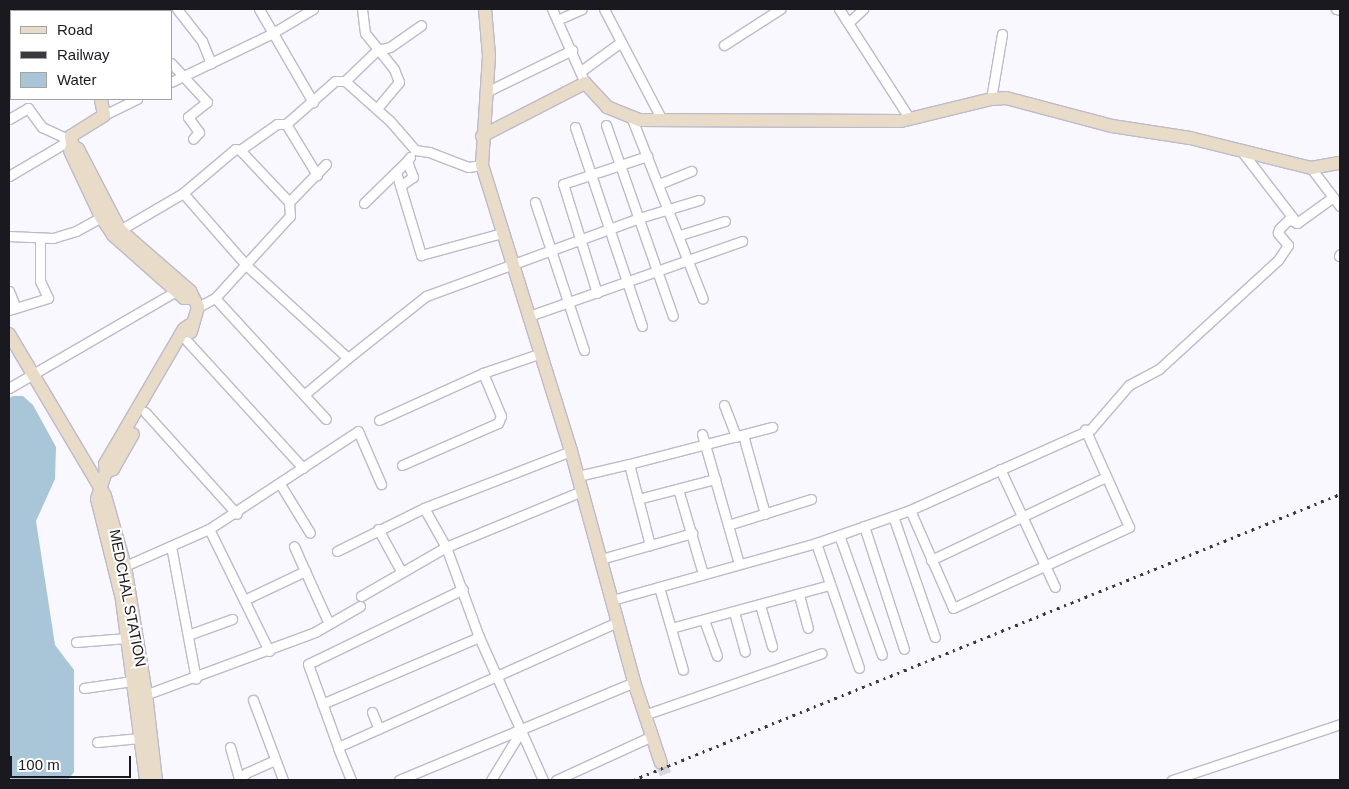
<!DOCTYPE html>
<html>
<head>
<meta charset="utf-8">
<style>
  body { margin:0 }
  #map { position:relative; width:1349px; height:789px; overflow:hidden; background:#f9f7ff; font-family:Arial,sans-serif }
  div>[style] { position:absolute }
  .water>* { inset:0; background:#a8c6d7 }
  .secondary-tunnel>* { height:12px; margin-top:-6px; transform-origin:0; background:repeating-linear-gradient(90deg,#d8d6dd 0 12px,transparent 0 18px) }
  .roads { filter:drop-shadow(1px 0 #bdbacb) drop-shadow(-1px 0 #bdbacb) drop-shadow(0 1px #bdbacb) drop-shadow(0 -1px #bdbacb) }
  .street>* { height:9px; margin:-4.5px; padding:0 4.5px; transform-origin:4.5px; border-radius:4.5px; background:#fff }
  .secondary>* { height:12px; margin:-6px; padding:0 6px; transform-origin:6px; border-radius:6px; background:#e8dcc8 }
  .rail>* { height:2.5px; margin-top:-1.25px; transform-origin:0; background:repeating-linear-gradient(90deg,#3a3940 0 2.5px,transparent 0 7.5px) }
  span { translate:-50% -50%; white-space:nowrap; text-align:center; line-height:1.15; -webkit-text-stroke:4px #fff; paint-order:stroke }
  .street-label { font-size:15px; color:#1a191f }
  .frame { position:absolute; inset:0; border:10px solid #1a191f; pointer-events:none }
  .legend { position:absolute; left:10px; top:10px; width:162px; height:90px; box-sizing:border-box; background:#fff; border:1px solid #a3a3a5; margin:0; padding:6px 9px; list-style:none; font-size:15px; color:#1a191f }
  .legend li { display:flex; align-items:center; gap:10px; height:25px }
  .legend b { width:25px; border:1px solid #a3a3a5 }
  .scale { position:absolute; left:10px; top:756px; width:121px; height:22px; box-sizing:border-box; border:2px solid #1a191f; border-top:0; padding-left:6px; font-size:15px; line-height:18px; white-space:nowrap; color:#1a191f; -webkit-text-stroke:4px #fff; paint-order:stroke }
</style>
</head>
<body>
<div id="map">
  <div class="water">
    <div style="clip-path:polygon(13px 396px,23px 396px,33px 405px,56px 447px,55px 479px,36px 521px,55px 645px,74px 670px,74px 772px,68px 780px,9px 780px,9px 398px)"></div>
  </div>
  <div class="secondary-tunnel">
    <div style="left:661px;top:763px;width:18px;rotate:68deg"></div>
  </div>
  <div class="roads">
    <div class="street">
      <div style="left:177px;top:9px;width:41px;rotate:52deg"></div>
      <div style="left:202px;top:41px;width:24px;rotate:68deg"></div>
      <div style="left:259px;top:9px;width:108px;rotate:59.9deg"></div>
      <div style="left:362px;top:9px;width:24px;rotate:83deg"></div>
      <div style="left:365px;top:33px;width:46px;rotate:51.1deg"></div>
      <div style="left:394px;top:69px;width:14px;rotate:69deg"></div>
      <div style="left:399px;top:82px;width:35px;rotate:130deg"></div>
      <div style="left:552px;top:9px;width:81px;rotate:66deg"></div>
      <div style="left:604px;top:9px;width:125px;rotate:62.4deg"></div>
      <div style="left:839px;top:9px;width:131px;rotate:57.2deg"></div>
      <div style="left:1336px;top:9px;width:4px;rotate:14deg"></div>
      <div style="left:42px;top:11px;width:5px;rotate:-22deg"></div>
      <div style="left:137px;top:11px;width:4px;rotate:-34deg"></div>
      <div style="left:557px;top:20px;width:27px;rotate:-24deg"></div>
      <div style="left:848px;top:23px;width:21px;rotate:-43deg"></div>
      <div style="left:9px;top:30px;width:2px;rotate:-27deg"></div>
      <div style="left:724px;top:45px;width:67px;rotate:-32.7deg"></div>
      <div style="left:171px;top:63px;width:53px;rotate:47.3deg"></div>
      <div style="left:207px;top:102px;width:24px;rotate:142deg"></div>
      <div style="left:188px;top:117px;width:19px;rotate:54deg"></div>
      <div style="left:199px;top:132px;width:9px;rotate:131deg"></div>
      <div style="left:581px;top:71px;width:49px;rotate:-35.9deg"></div>
      <div style="left:345px;top:81px;width:45px;rotate:-44.1deg"></div>
      <div style="left:377px;top:50px;width:13px;rotate:-13deg"></div>
      <div style="left:390px;top:47px;width:38px;rotate:-35deg"></div>
      <div style="left:171px;top:82px;width:111px;rotate:-25.6deg"></div>
      <div style="left:271px;top:34px;width:49px;rotate:-30.8deg"></div>
      <div style="left:486px;top:92px;width:96px;rotate:-26deg"></div>
      <div style="left:991px;top:99px;width:66px;rotate:-80.4deg"></div>
      <div style="left:104px;top:115px;width:37px;rotate:-26deg"></div>
      <div style="left:9px;top:119px;width:22px;rotate:-30deg"></div>
      <div style="left:28px;top:108px;width:24px;rotate:54deg"></div>
      <div style="left:42px;top:127px;width:31px;rotate:25deg"></div>
      <div style="left:632px;top:119px;width:193px;rotate:68.5deg"></div>
      <div style="left:286px;top:124px;width:60px;rotate:58.7deg"></div>
      <div style="left:606px;top:125px;width:202px;rotate:70.7deg"></div>
      <div style="left:575px;top:127px;width:210px;rotate:71.4deg"></div>
      <div style="left:240px;top:150px;width:71px;rotate:46.7deg"></div>
      <div style="left:1243px;top:153px;width:88px;rotate:52.4deg"></div>
      <div style="left:1297px;top:223px;width:44px;rotate:-35.8deg"></div>
      <div style="left:1311px;top:168px;width:48px;rotate:52.7deg"></div>
      <div style="left:396px;top:172px;width:87px;rotate:73.2deg"></div>
      <div style="left:421px;top:255px;width:84px;rotate:-15.2deg"></div>
      <div style="left:9px;top:176px;width:71px;rotate:-30.5deg"></div>
      <div style="left:659px;top:184px;width:35px;rotate:-22deg"></div>
      <div style="left:400px;top:186px;width:16px;rotate:-35deg"></div>
      <div style="left:413px;top:177px;width:17px;rotate:-111deg"></div>
      <div style="left:407px;top:161px;width:5px;rotate:-53deg"></div>
      <div style="left:183px;top:193px;width:96px;rotate:48.8deg"></div>
      <div style="left:246px;top:265px;width:138px;rotate:42.4deg"></div>
      <div style="left:348px;top:358px;width:56px;rotate:140.1deg"></div>
      <div style="left:535px;top:202px;width:156px;rotate:71.7deg"></div>
      <div style="left:364px;top:203px;width:60px;rotate:-44.3deg"></div>
      <div style="left:120px;top:230px;width:73px;rotate:-30.4deg"></div>
      <div style="left:183px;top:193px;width:68px;rotate:-40.2deg"></div>
      <div style="left:235px;top:149px;width:5px;rotate:11deg"></div>
      <div style="left:240px;top:150px;width:45px;rotate:-35.1deg"></div>
      <div style="left:277px;top:124px;width:9px"></div>
      <div style="left:286px;top:124px;width:65px;rotate:-41.3deg"></div>
      <div style="left:335px;top:81px;width:10px"></div>
      <div style="left:345px;top:81px;width:60px;rotate:41.6deg"></div>
      <div style="left:390px;top:121px;width:38px;rotate:49deg"></div>
      <div style="left:415px;top:150px;width:14px;rotate:8deg"></div>
      <div style="left:429px;top:152px;width:42px;rotate:21deg"></div>
      <div style="left:468px;top:167px;width:14px;rotate:-8deg"></div>
      <div style="left:680px;top:235px;width:47px;rotate:-17.3deg"></div>
      <div style="left:9px;top:236px;width:44px;rotate:2.6deg"></div>
      <div style="left:53px;top:238px;width:24px;rotate:-17deg"></div>
      <div style="left:76px;top:231px;width:29px;rotate:-29deg"></div>
      <div style="left:1339px;top:256px;width:2px;rotate:-63deg"></div>
      <div style="left:9px;top:291px;width:18px;rotate:68deg"></div>
      <div style="left:597px;top:293px;width:114px;rotate:-107.3deg"></div>
      <div style="left:563px;top:184px;width:89px;rotate:-18.4deg"></div>
      <div style="left:215px;top:298px;width:111px;rotate:-47.6deg"></div>
      <div style="left:290px;top:216px;width:14px;rotate:-94deg"></div>
      <div style="left:289px;top:202px;width:53px;rotate:-45.8deg"></div>
      <div style="left:198px;top:307px;width:19px;rotate:-28deg"></div>
      <div style="left:215px;top:298px;width:164px;rotate:47.5deg"></div>
      <div style="left:9px;top:310px;width:41px;rotate:-17.1deg"></div>
      <div style="left:48px;top:298px;width:19px;rotate:-115deg"></div>
      <div style="left:40px;top:281px;width:43px;rotate:-90deg"></div>
      <div style="left:529px;top:316px;width:226px;rotate:-19.4deg"></div>
      <div style="left:187px;top:341px;width:172px;rotate:47.6deg"></div>
      <div style="left:348px;top:358px;width:100px;rotate:-38.5deg"></div>
      <div style="left:426px;top:296px;width:227px;rotate:-20.1deg"></div>
      <div style="left:639px;top:218px;width:63px;rotate:-16.7deg"></div>
      <div style="left:9px;top:388px;width:193px;rotate:-30.1deg"></div>
      <div style="left:724px;top:405px;width:34px;rotate:69deg"></div>
      <div style="left:145px;top:412px;width:137px;rotate:48deg"></div>
      <div style="left:379px;top:420px;width:114px;rotate:-24.3deg"></div>
      <div style="left:483px;top:373px;width:61px;rotate:-19deg"></div>
      <div style="left:702px;top:434px;width:135px;rotate:74.1deg"></div>
      <div style="left:743px;top:435px;width:82px;rotate:74.4deg"></div>
      <div style="left:629px;top:464px;width:148px;rotate:-14.5deg"></div>
      <div style="left:402px;top:465px;width:105px;rotate:-23.6deg"></div>
      <div style="left:498px;top:423px;width:8px;rotate:-67deg"></div>
      <div style="left:501px;top:416px;width:47px;rotate:-112.7deg"></div>
      <div style="left:1000px;top:469px;width:130px;rotate:65deg"></div>
      <div style="left:578px;top:476px;width:52px;rotate:-13.2deg"></div>
      <div style="left:629px;top:464px;width:84px;rotate:75.5deg"></div>
      <div style="left:280px;top:484px;width:57px;rotate:58.5deg"></div>
      <div style="left:678px;top:489px;width:89px;rotate:73.6deg"></div>
      <div style="left:638px;top:499px;width:80px;rotate:-14.6deg"></div>
      <div style="left:424px;top:508px;width:45px;rotate:60.6deg"></div>
      <div style="left:446px;top:547px;width:96px;rotate:69.9deg"></div>
      <div style="left:479px;top:637px;width:157px;rotate:65.9deg"></div>
      <div style="left:910px;top:510px;width:107px;rotate:66.3deg"></div>
      <div style="left:953px;top:608px;width:194px;rotate:-24.7deg"></div>
      <div style="left:1129px;top:527px;width:107px;rotate:-114.2deg"></div>
      <div style="left:893px;top:516px;width:128px;rotate:70.9deg"></div>
      <div style="left:728px;top:525px;width:87px;rotate:-17.4deg"></div>
      <div style="left:864px;top:526px;width:129px;rotate:72deg"></div>
      <div style="left:209px;top:529px;width:136px;rotate:63.8deg"></div>
      <div style="left:378px;top:529px;width:48px;rotate:61.3deg"></div>
      <div style="left:839px;top:535px;width:127px;rotate:70.3deg"></div>
      <div style="left:816px;top:543px;width:132px;rotate:71deg"></div>
      <div style="left:171px;top:546px;width:135px;rotate:79.4deg"></div>
      <div style="left:337px;top:551px;width:97px;rotate:-26.3deg"></div>
      <div style="left:424px;top:508px;width:158px;rotate:-21.2deg"></div>
      <div style="left:601px;top:559px;width:95px;rotate:-15.9deg"></div>
      <div style="left:931px;top:560px;width:194px;rotate:-25.4deg"></div>
      <div style="left:125px;top:566px;width:92px;rotate:-23.8deg"></div>
      <div style="left:209px;top:529px;width:178px;rotate:-33.3deg"></div>
      <div style="left:358px;top:431px;width:58px;rotate:66.5deg"></div>
      <div style="left:305px;top:571px;width:58px;rotate:65.6deg"></div>
      <div style="left:659px;top:587px;width:86px;rotate:73.9deg"></div>
      <div style="left:799px;top:595px;width:34px;rotate:75deg"></div>
      <div style="left:361px;top:596px;width:98px;rotate:-30deg"></div>
      <div style="left:446px;top:547px;width:147px;rotate:-22.4deg"></div>
      <div style="left:244px;top:600px;width:68px;rotate:-25.4deg"></div>
      <div style="left:305px;top:571px;width:27px;rotate:-114deg"></div>
      <div style="left:612px;top:600px;width:212px;rotate:-15.6deg"></div>
      <div style="left:816px;top:543px;width:100px;rotate:-19.3deg"></div>
      <div style="left:910px;top:510px;width:198px;rotate:-24.1deg"></div>
      <div style="left:1091px;top:429px;width:58px;rotate:-49.2deg"></div>
      <div style="left:1129px;top:385px;width:34px;rotate:-28deg"></div>
      <div style="left:1159px;top:369px;width:161px;rotate:-42.5deg"></div>
      <div style="left:1278px;top:260px;width:18px;rotate:-56deg"></div>
      <div style="left:1288px;top:245px;width:16px;rotate:-130deg"></div>
      <div style="left:1278px;top:233px;width:4px;rotate:-76deg"></div>
      <div style="left:1279px;top:229px;width:14px;rotate:-45deg"></div>
      <div style="left:1289px;top:219px;width:9px;rotate:27deg"></div>
      <div style="left:760px;top:605px;width:43px;rotate:73.7deg"></div>
      <div style="left:734px;top:612px;width:41px;rotate:74.6deg"></div>
      <div style="left:704px;top:620px;width:38px;rotate:70deg"></div>
      <div style="left:671px;top:628px;width:164px;rotate:-15.2deg"></div>
      <div style="left:188px;top:635px;width:47px;rotate:-20deg"></div>
      <div style="left:76px;top:642px;width:51px;rotate:-4.5deg"></div>
      <div style="left:84px;top:688px;width:49px;rotate:-8.3deg"></div>
      <div style="left:142px;top:696px;width:184px;rotate:-20.3deg"></div>
      <div style="left:315px;top:632px;width:52px;rotate:-30deg"></div>
      <div style="left:253px;top:700px;width:85px;rotate:69.4deg"></div>
      <div style="left:322px;top:704px;width:171px;rotate:-23.1deg"></div>
      <div style="left:372px;top:712px;width:18px;rotate:68deg"></div>
      <div style="left:644px;top:715px;width:188px;rotate:-19.2deg"></div>
      <div style="left:97px;top:742px;width:43px;rotate:-5.3deg"></div>
      <div style="left:230px;top:747px;width:32px;rotate:74deg"></div>
      <div style="left:338px;top:747px;width:88px;rotate:-109.9deg"></div>
      <div style="left:308px;top:664px;width:172px;rotate:-25.8deg"></div>
      <div style="left:238px;top:780px;width:11px;rotate:-41deg"></div>
      <div style="left:246px;top:773px;width:32px;rotate:-24deg"></div>
      <div style="left:351px;top:780px;width:35px;rotate:-112deg"></div>
      <div style="left:338px;top:747px;width:307px;rotate:-24.1deg"></div>
      <div style="left:399px;top:780px;width:255px;rotate:-22.6deg"></div>
      <div style="left:491px;top:780px;width:57px;rotate:-58.5deg"></div>
      <div style="left:556px;top:780px;width:103px;rotate:-24.6deg"></div>
      <div style="left:1172px;top:780px;width:177px;rotate:-18.4deg"></div>
    </div>
    <div class="secondary">
      <div style="left:81px;top:9px;width:2px;rotate:90deg"></div>
      <div style="left:485px;top:9px;width:47px;rotate:85.1deg"></div>
      <div style="left:489px;top:56px;width:109px;rotate:93.7deg"></div>
      <div style="left:482px;top:165px;width:300px;rotate:72.7deg"></div>
      <div style="left:571px;top:451px;width:239px;rotate:74.7deg"></div>
      <div style="left:634px;top:682px;width:85px;rotate:71.6deg"></div>
      <div style="left:482px;top:136px;width:116px;rotate:-27.2deg"></div>
      <div style="left:585px;top:83px;width:33px;rotate:47deg"></div>
      <div style="left:607px;top:107px;width:35px;rotate:22deg"></div>
      <div style="left:639px;top:120px;width:262px;rotate:0.2deg"></div>
      <div style="left:901px;top:121px;width:93px;rotate:-13.7deg"></div>
      <div style="left:991px;top:99px;width:15px;rotate:-4deg"></div>
      <div style="left:1006px;top:98px;width:110px;rotate:14.8deg"></div>
      <div style="left:1112px;top:126px;width:79px;rotate:8.7deg"></div>
      <div style="left:1190px;top:138px;width:125px;rotate:13.9deg"></div>
      <div style="left:1311px;top:168px;width:29px;rotate:-10deg"></div>
      <div style="left:72px;top:145px;width:7px;rotate:34deg"></div>
      <div style="left:78px;top:149px;width:91px;rotate:62.6deg"></div>
      <div style="left:120px;top:230px;width:93px;rotate:41.1deg"></div>
      <div style="left:190px;top:291px;width:18px;rotate:63deg"></div>
      <div style="left:198px;top:307px;width:26px;rotate:106deg"></div>
      <div style="left:72px;top:145px;width:9px;rotate:-96deg"></div>
      <div style="left:71px;top:136px;width:39px;rotate:-32deg"></div>
      <div style="left:104px;top:115px;width:16px;rotate:-101deg"></div>
      <div style="left:70px;top:151px;width:73px;rotate:64.8deg"></div>
      <div style="left:101px;top:217px;width:22px;rotate:56deg"></div>
      <div style="left:113px;top:235px;width:95px;rotate:41.6deg"></div>
      <div style="left:184px;top:298px;width:8px"></div>
      <div style="left:9px;top:334px;width:188px;rotate:59.3deg"></div>
      <div style="left:105px;top:496px;width:73px;rotate:74.1deg"></div>
      <div style="left:125px;top:566px;width:130px;rotate:80.7deg"></div>
      <div style="left:146px;top:694px;width:87px;rotate:83.4deg"></div>
      <div style="left:106px;top:472px;width:8px;rotate:-23deg"></div>
      <div style="left:113px;top:469px;width:40px;rotate:-60.3deg"></div>
      <div style="left:146px;top:780px;width:183px;rotate:-97.6deg"></div>
      <div style="left:122px;top:599px;width:103px;rotate:-104deg"></div>
      <div style="left:97px;top:499px;width:28px;rotate:-72deg"></div>
      <div style="left:106px;top:472px;width:8px;rotate:-97deg"></div>
      <div style="left:105px;top:464px;width:156px;rotate:-59.7deg"></div>
      <div style="left:184px;top:329px;width:7px;rotate:-34deg"></div>
    </div>
  </div>
  <div class="rail">
    <div style="left:633px;top:780px;width:763px;rotate:-22.02deg"></div>
  </div>
  <div class="street-label">
    <span style="left:128px;top:598px;rotate:79deg">MEDCHAL STATION</span>
  </div>
  <div class="frame"></div>
  <ul class="legend">
  <li><b style="height:6px;background:#e8dcc8"></b>Road</li>
  <li><b style="height:6px;background:#3a3940"></b>Railway</li>
  <li><b style="height:14px;background:#a8c6d7"></b>Water</li>
  </ul>
  <div class="scale">100 m</div>
</div>
</body>
</html>
